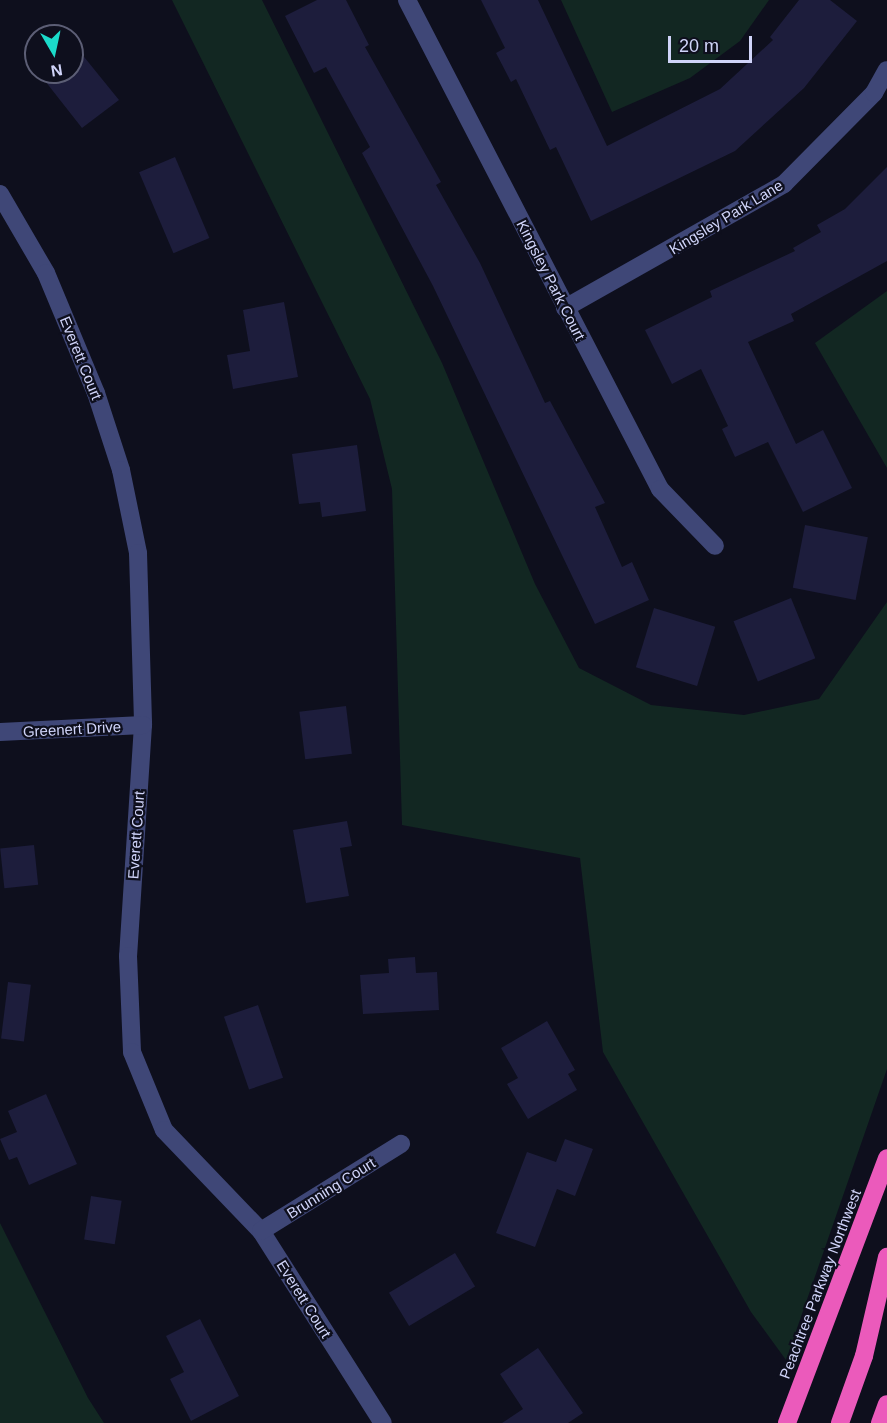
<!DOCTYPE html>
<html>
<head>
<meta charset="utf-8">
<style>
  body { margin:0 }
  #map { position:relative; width:887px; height:1423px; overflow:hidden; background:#0e0f1d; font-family:Helvetica,sans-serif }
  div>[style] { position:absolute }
  .green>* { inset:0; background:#122722 }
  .building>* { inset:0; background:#1d1d3c; transform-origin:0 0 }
  .minor>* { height:18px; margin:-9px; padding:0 9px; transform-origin:9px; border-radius:9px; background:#3f4777 }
  .highway>* { height:18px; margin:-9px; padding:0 9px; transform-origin:9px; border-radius:9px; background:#eb5abb }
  span { translate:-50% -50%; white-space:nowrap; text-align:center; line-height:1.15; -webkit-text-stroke:4.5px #0e0f1d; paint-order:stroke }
  .street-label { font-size:15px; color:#d0d4f9 }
  .north { position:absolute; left:24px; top:24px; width:60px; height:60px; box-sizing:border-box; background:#0e0f1d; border:2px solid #5c5e75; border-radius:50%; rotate:171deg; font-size:16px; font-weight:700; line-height:24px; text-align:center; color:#d0d4f9 }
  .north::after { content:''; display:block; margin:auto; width:21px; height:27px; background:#1bdbca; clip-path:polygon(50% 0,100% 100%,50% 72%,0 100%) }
  .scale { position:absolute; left:668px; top:36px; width:84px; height:27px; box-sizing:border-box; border:3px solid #d0d4f9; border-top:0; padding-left:8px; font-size:18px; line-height:21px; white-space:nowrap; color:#d0d4f9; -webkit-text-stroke:4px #0e0f1d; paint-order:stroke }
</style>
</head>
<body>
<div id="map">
  <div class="green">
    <div style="clip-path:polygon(172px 0,262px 0,442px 363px,535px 584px,579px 668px,651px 705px,744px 715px,819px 699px,887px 602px,887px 1069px,786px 1360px,751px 1312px,603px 1052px,580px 858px,402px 825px,392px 489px,370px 399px)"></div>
    <div style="clip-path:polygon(561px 0,769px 0,740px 41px,690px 78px,612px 112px)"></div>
    <div style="clip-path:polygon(887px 291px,887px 468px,815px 343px)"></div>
    <div style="clip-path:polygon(0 1223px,88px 1398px,104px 1423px,0 1423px)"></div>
  </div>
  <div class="building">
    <div style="clip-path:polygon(317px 0,346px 0,369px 45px,365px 47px,441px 182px,436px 185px,480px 263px,545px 403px,550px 401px,605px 503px,595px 507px,622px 567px,632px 562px,649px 600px,595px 624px,433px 286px,362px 153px,370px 147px,326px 67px,314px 73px,285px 16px)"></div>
    <div style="clip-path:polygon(481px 0,538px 0,607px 146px,720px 89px,773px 40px,770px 37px,799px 0,830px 0,857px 21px,804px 88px,735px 151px,591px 221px,556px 147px,550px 150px,516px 79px,511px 82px,496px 53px,505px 48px)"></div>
    <div style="clip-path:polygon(72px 42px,119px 100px,82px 128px,38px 72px,72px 72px)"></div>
    <div style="left:175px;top:157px;width:88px;height:39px;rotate:67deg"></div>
    <div style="clip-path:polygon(887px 167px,887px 261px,791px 314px,794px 321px,748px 342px,796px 444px,823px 430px,852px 488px,803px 512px,768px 442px,735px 457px,722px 429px,728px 426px,701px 369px,672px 384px,645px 330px,712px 297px,710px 291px,795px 251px,793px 248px,821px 232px,817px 225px,845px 209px)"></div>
    <div style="clip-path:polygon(284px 302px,298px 377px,233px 389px,227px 355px,250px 351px,243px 310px)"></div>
    <div style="clip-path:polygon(357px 445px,366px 511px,322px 517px,320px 502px,299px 504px,292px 454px)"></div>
    <div style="left:805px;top:525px;width:64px;height:64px;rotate:11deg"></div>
    <div style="left:791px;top:598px;width:65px;height:62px;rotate:68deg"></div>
    <div style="left:654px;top:608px;width:64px;height:62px;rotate:17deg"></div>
    <div style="left:346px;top:706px;width:48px;height:47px;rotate:83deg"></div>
    <div style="clip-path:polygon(347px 821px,352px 846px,340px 848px,349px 896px,306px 903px,293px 830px)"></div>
    <div style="left:34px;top:845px;width:40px;height:34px;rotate:84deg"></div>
    <div style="clip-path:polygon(415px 957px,416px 973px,437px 972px,439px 1010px,363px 1014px,360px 975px,389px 973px,388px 959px)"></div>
    <div style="left:8px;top:982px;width:23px;height:57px;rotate:7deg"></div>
    <div style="left:258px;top:1005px;width:77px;height:36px;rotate:71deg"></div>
    <div style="clip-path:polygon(547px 1021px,575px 1070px,568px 1074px,577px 1090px,528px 1119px,507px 1084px,518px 1078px,501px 1048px)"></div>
    <div style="clip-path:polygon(46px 1094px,77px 1164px,29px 1185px,17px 1157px,9px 1160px,0 1139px,17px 1132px,8px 1111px)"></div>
    <div style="clip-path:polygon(565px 1139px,593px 1149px,575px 1196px,557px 1189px,535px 1247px,496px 1233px,527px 1152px,556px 1162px)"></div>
    <div style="left:91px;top:1196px;width:31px;height:44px;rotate:9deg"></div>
    <div style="left:455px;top:1253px;width:39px;height:77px;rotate:59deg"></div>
    <div style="clip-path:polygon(200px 1319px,239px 1396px,191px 1421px,170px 1379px,184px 1372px,166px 1336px)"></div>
    <div style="clip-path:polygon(538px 1348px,583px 1413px,568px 1423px,502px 1423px,523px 1409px,500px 1374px)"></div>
  </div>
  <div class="minor">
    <div style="left:407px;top:0;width:551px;rotate:62.64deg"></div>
    <div style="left:660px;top:489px;width:79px;rotate:46deg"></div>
    <div style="left:0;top:194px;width:91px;rotate:59.8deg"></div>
    <div style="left:46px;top:273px;width:130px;rotate:67.4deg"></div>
    <div style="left:96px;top:393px;width:81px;rotate:72deg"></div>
    <div style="left:121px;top:470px;width:85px;rotate:78.4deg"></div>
    <div style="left:138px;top:553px;width:172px;rotate:88.3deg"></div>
    <div style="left:143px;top:725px;width:231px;rotate:93.7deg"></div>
    <div style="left:128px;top:956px;width:96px;rotate:87.6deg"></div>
    <div style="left:132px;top:1052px;width:84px;rotate:67.7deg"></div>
    <div style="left:164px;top:1130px;width:140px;rotate:46.2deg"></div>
    <div style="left:261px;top:1231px;width:227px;rotate:57.6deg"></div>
    <div style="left:565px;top:308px;width:252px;rotate:-29.5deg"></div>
    <div style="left:784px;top:184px;width:128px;rotate:-45.3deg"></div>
    <div style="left:874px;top:93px;width:26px;rotate:-61deg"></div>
    <div style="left:0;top:732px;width:143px;rotate:-2.8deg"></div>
    <div style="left:261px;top:1231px;width:165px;rotate:-31.9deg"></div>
  </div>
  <div class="highway">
    <div style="left:787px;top:1423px;width:283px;rotate:-69.3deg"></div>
    <div style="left:840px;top:1423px;width:71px;rotate:-70.3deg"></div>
    <div style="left:864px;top:1356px;width:102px;rotate:-76.9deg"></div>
    <div style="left:880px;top:1423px;width:20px;rotate:-70deg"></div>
  </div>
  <div class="street-label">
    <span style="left:726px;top:217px;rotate:-31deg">Kingsley Park Lane</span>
    <span style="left:551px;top:280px;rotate:63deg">Kingsley Park Court</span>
    <span style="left:81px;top:358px;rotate:68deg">Everett Court</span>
    <span style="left:72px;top:729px;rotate:-3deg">Greenert Drive</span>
    <span style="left:136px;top:835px;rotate:-86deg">Everett Court</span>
    <span style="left:331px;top:1188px;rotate:-32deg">Brunning Court</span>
    <span style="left:820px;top:1284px;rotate:-69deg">Peachtree Parkway Northwest</span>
    <span style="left:304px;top:1299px;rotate:58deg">Everett Court</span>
  </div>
  <div class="north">N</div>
  <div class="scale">20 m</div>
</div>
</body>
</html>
